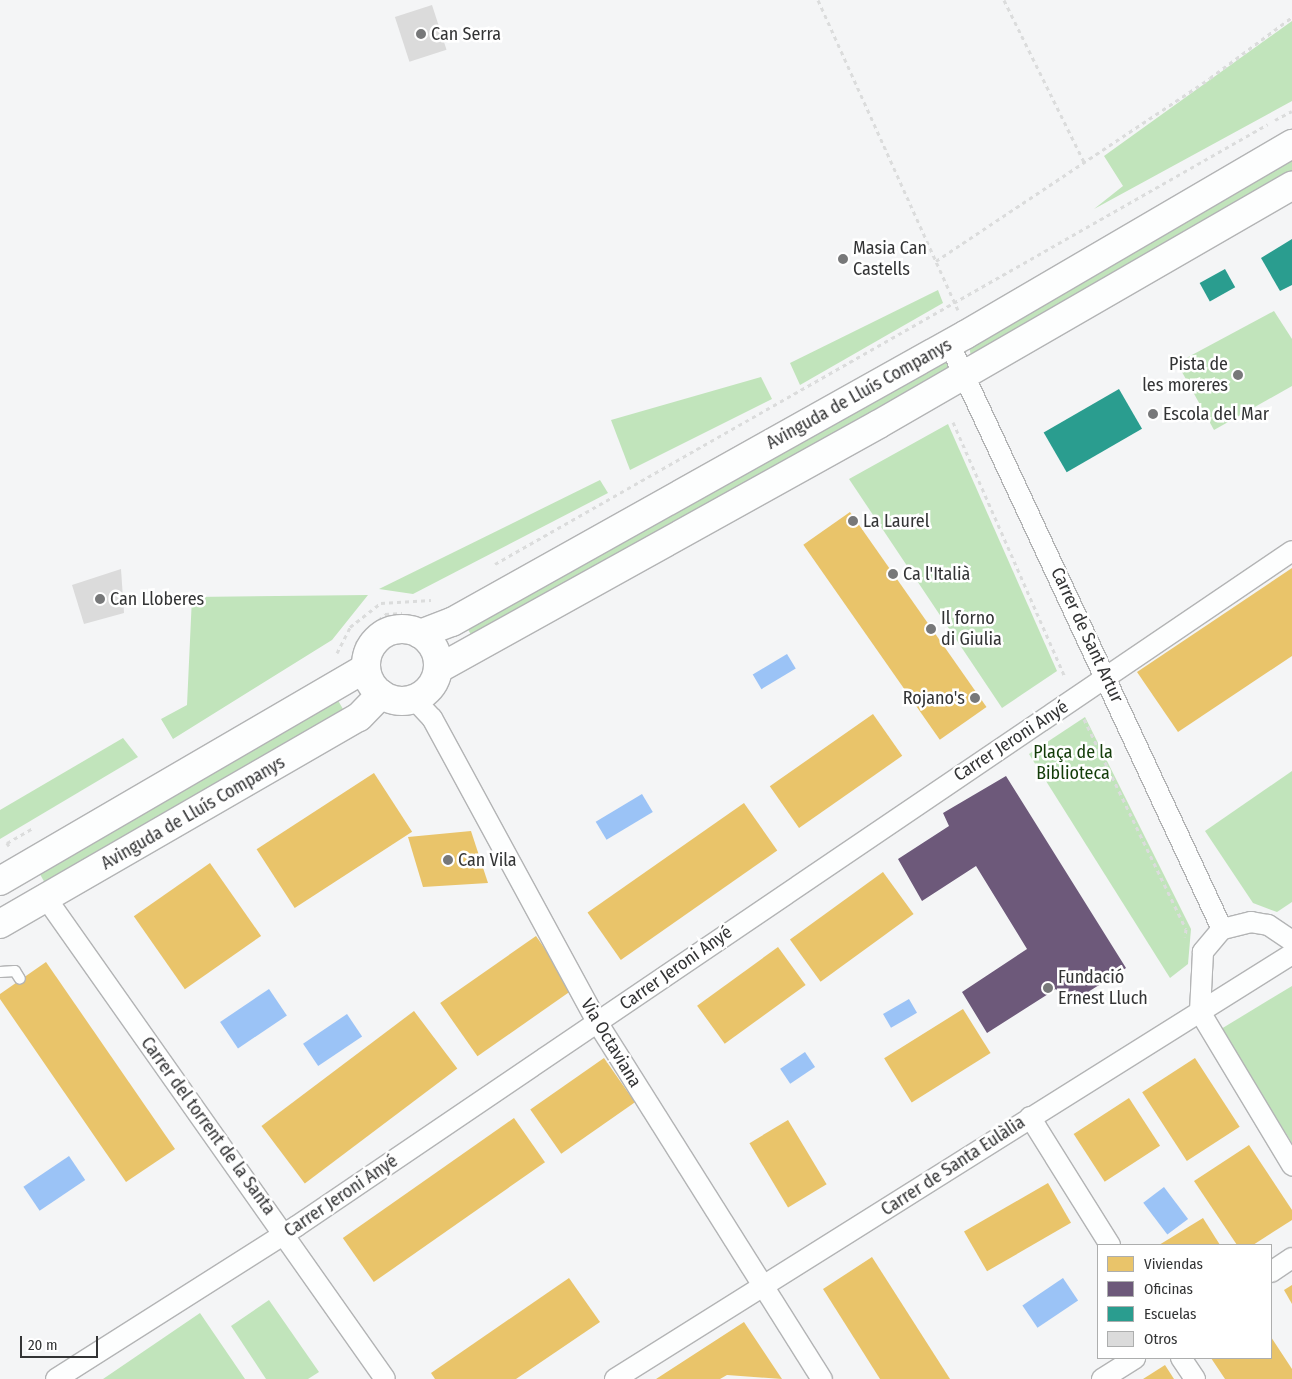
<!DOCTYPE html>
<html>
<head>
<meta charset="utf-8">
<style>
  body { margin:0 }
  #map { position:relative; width:1292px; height:1379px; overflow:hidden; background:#f4f5f6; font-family:"Fira Sans Condensed",sans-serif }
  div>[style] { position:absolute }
  .green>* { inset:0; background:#c1e4bb; transform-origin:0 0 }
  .water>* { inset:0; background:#9bc3f6; transform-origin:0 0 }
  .homes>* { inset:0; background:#e9c46a; transform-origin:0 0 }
  .offices>* { inset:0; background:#6d597a }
  .schools>* { inset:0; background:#2a9d8f; transform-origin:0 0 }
  .building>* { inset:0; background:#dbdbdb; transform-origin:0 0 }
  .path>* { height:3px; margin-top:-1.5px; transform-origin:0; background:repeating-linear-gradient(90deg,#dbdcdc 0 4px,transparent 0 8px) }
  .roads { filter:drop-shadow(1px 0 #b3b4b5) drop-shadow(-1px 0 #b3b4b5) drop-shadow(0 1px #b3b4b5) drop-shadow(0 -1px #b3b4b5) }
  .lane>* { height:10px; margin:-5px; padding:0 5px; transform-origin:5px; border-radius:5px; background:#fdfefe }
  .street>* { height:20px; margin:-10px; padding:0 10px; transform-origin:10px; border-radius:10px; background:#fdfefe }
  .secondary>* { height:28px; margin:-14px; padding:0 14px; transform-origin:14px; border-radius:14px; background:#fdfefe }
  .secondary>.ring { margin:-14px; padding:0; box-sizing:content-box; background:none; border:28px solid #fdfefe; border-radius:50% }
  .dots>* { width:14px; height:14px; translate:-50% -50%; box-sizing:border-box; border:2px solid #fff; border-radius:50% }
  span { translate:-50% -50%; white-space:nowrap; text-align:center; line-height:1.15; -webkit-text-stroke:5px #fff; paint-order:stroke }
  .poi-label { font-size:18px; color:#333435 }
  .left { translate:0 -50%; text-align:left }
  .right { translate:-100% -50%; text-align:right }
  .street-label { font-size:18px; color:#333435 }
  .park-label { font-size:18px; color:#133c09 }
  .legend { position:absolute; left:1097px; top:1244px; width:175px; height:115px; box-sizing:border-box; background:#fff; border:1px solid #adaeae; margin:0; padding:6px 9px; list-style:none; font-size:15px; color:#333435 }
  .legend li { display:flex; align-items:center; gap:10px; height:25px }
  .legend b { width:25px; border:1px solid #adaeae }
  .scale { position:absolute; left:20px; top:1336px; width:78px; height:22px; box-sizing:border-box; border:2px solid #333435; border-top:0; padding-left:6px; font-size:15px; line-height:18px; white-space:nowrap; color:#333435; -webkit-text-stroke:4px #fff; paint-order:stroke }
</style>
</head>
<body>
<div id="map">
  <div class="green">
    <div style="clip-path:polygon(1292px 21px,1292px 101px,1094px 209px,1123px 186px,1104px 156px)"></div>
    <div style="clip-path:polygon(1292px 155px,1292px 176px,972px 363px,968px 339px)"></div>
    <div style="clip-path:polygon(938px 290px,943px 303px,800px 385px,790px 363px)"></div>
    <div style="clip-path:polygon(1274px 311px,1292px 339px,1292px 386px,1214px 430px,1177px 363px)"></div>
    <div style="clip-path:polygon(944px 353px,955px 375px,475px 642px,465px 624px)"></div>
    <div style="clip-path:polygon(761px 377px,772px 399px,630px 470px,611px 420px)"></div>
    <div style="clip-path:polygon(948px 424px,1057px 671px,1002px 708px,849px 479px)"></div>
    <div style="clip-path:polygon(600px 480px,608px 493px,413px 594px,379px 589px)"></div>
    <div style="clip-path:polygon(368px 595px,332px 640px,173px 739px,161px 719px,187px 705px,192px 597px)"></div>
    <div style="left:336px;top:697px;width:22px;height:345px;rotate:60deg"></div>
    <div style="clip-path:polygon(1085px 717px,1191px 929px,1188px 964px,1170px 978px,1029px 754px)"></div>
    <div style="clip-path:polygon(123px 738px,138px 757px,0 839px,0 810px)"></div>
    <div style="clip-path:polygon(1292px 771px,1292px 902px,1277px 912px,1253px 903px,1205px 831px)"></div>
    <div style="clip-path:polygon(1292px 986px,1292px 1143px,1221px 1029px)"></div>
    <div style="clip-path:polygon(269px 1300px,319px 1372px,308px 1379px,266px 1379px,231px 1326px)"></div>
    <div style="clip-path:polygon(200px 1313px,245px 1379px,103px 1379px)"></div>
  </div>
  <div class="water">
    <div style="left:787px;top:654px;width:17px;height:40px;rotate:59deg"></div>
    <div style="left:642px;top:794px;width:21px;height:54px;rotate:59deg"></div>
    <div style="left:269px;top:989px;width:32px;height:59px;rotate:56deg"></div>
    <div style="left:909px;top:999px;width:16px;height:30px;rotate:60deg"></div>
    <div style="left:347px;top:1014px;width:27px;height:53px;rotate:56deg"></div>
    <div style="left:805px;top:1052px;width:18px;height:30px;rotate:56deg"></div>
    <div style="left:69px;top:1156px;width:29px;height:55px;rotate:56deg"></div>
    <div style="left:1164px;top:1187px;width:40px;height:26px;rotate:53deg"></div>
    <div style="left:1063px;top:1278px;width:27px;height:49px;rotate:56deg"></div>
  </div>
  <div class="homes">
    <div style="left:850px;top:512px;width:238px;height:57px;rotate:55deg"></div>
    <div style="clip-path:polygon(1292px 568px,1292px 656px,1178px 732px,1137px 672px)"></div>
    <div style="left:873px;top:714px;width:51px;height:126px;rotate:55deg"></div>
    <div style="left:374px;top:773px;width:70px;height:140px;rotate:57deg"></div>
    <div style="left:744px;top:803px;width:58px;height:191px;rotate:55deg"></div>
    <div style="clip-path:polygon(471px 831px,488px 883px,423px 887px,408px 837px)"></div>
    <div style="left:210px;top:863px;width:89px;height:93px;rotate:55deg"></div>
    <div style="left:883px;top:872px;width:52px;height:115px;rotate:54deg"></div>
    <div style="left:536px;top:936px;width:65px;height:117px;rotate:55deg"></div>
    <div style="left:778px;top:947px;width:47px;height:100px;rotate:54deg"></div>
    <div style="clip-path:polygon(46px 962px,175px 1149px,126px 1182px,0 999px,0 994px)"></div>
    <div style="left:963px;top:1009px;width:52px;height:93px;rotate:58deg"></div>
    <div style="left:414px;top:1011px;width:72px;height:191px;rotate:53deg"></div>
    <div style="left:604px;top:1058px;width:54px;height:90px;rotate:55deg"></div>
    <div style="left:1195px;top:1058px;width:82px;height:63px;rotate:57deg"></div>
    <div style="left:1129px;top:1098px;width:57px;height:66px;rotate:57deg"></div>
    <div style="left:514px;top:1118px;width:54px;height:209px;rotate:55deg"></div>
    <div style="left:788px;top:1120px;width:75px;height:45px;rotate:59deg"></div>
    <div style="clip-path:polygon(1249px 1145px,1292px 1210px,1292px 1220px,1253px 1245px,1237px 1245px,1194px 1181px)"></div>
    <div style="left:1048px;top:1183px;width:46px;height:97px;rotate:60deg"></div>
    <div style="clip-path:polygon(1203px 1218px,1220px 1245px,1159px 1245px)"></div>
    <div style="clip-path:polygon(872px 1257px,950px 1379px,880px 1379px,823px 1289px)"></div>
    <div style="clip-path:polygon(569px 1278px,600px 1322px,516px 1379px,435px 1379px,431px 1373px)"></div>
    <div style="clip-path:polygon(1292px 1285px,1292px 1304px,1284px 1290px)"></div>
    <div style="clip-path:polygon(744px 1322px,782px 1379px,727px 1375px,720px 1379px,656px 1379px)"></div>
    <div style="clip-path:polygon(1271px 1337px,1292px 1369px,1292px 1379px,1225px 1379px,1211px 1358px,1271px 1358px)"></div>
    <div style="clip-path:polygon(1165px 1365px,1174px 1379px,1143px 1379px)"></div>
  </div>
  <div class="offices">
    <div style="clip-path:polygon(1006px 776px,1126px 968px,1069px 1004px,1056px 989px,987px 1033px,962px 992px,1027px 949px,976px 866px,922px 901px,898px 859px,949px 826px,943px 813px)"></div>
  </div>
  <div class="schools">
    <div style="clip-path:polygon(1292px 239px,1292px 285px,1280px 291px,1261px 258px)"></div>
    <div style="left:1225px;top:269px;width:21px;height:29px;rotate:61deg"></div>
    <div style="left:1119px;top:389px;width:46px;height:87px;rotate:60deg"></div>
  </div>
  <div class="building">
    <div style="left:432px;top:5px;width:47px;height:39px;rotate:72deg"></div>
    <div style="clip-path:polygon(121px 569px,124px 613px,84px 624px,72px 585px)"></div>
  </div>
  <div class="path">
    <div style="left:818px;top:0;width:340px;rotate:65.7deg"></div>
    <div style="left:1004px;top:0;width:181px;rotate:63.7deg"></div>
    <div style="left:1275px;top:120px;width:19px;rotate:-28deg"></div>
    <div style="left:936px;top:261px;width:329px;rotate:-33.7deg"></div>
    <div style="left:1210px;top:78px;width:102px;rotate:-36.6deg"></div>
    <div style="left:953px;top:422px;width:279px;rotate:66.3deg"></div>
    <div style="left:495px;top:564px;width:889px;rotate:-29.65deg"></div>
    <div style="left:356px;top:643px;width:41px;rotate:-45deg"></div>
    <div style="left:385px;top:614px;width:17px;rotate:-3deg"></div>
    <div style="left:337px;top:653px;width:29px;rotate:-63deg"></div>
    <div style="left:350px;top:627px;width:39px;rotate:-38deg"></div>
    <div style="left:381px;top:603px;width:50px;rotate:-3.4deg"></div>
    <div style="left:1084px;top:719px;width:233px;rotate:64.1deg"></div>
    <div style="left:1186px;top:929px;width:8px;rotate:97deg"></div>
    <div style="left:9px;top:846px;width:4px;rotate:-124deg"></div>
    <div style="left:7px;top:843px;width:30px;rotate:-30deg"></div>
  </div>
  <div class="roads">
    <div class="lane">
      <div style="left:0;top:972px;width:15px;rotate:-4deg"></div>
      <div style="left:15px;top:971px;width:9px;rotate:58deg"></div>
    </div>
    <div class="street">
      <div style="left:949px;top:343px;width:646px;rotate:65.02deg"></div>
      <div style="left:414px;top:699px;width:26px;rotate:47deg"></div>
      <div style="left:432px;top:718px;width:346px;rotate:61.5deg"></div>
      <div style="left:597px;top:1022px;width:422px;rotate:57.8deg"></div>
      <div style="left:46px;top:898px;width:588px;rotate:54.82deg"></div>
      <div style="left:1292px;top:941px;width:29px;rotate:-146deg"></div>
      <div style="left:1268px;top:925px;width:17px;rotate:-170deg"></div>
      <div style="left:1251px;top:922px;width:30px;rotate:166deg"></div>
      <div style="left:1222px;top:929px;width:30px;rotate:130deg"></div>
      <div style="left:1203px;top:952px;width:60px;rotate:92.9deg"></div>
      <div style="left:1200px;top:1012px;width:179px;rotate:59deg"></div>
      <div style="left:1030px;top:1117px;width:151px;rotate:58deg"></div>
      <div style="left:1271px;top:1272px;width:25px;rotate:-34deg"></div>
      <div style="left:1181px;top:1358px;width:25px;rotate:56deg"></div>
      <div style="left:56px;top:1379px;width:285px;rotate:-32.4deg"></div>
      <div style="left:297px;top:1226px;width:1202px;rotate:-34.15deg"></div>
      <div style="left:615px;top:1379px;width:799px;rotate:-32.12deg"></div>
      <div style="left:1102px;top:1379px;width:39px;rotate:-32deg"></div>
    </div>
    <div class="secondary">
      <div class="ring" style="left:366px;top:629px;width:44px;height:44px"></div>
      <div style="left:420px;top:634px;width:34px;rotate:-21deg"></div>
      <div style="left:452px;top:622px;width:588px;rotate:-29.23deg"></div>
      <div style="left:965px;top:335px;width:379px;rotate:-30.3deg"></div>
      <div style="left:438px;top:669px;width:504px;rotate:-29.05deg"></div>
      <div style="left:879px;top:424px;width:477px;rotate:-30deg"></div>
      <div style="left:0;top:881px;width:423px;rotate:-30.2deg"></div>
      <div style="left:0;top:924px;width:414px;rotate:-30deg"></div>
      <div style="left:359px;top:717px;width:32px;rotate:-46deg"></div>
    </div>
  </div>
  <div class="dots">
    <div style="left:421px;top:34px;background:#777879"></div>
    <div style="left:843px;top:259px;background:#777879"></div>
    <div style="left:1238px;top:375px;background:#777879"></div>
    <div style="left:1153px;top:414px;background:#777879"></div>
    <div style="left:853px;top:521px;background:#777879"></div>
    <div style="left:893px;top:574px;background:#777879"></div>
    <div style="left:100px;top:599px;background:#777879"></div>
    <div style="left:931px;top:629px;background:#777879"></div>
    <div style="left:975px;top:698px;background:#777879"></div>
    <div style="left:448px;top:860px;background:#777879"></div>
    <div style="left:1048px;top:988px;background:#777879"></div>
  </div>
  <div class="poi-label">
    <span class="left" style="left:431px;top:34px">Can Serra</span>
    <span class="left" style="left:853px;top:259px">Masia Can<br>Castells</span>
    <span class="right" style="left:1228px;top:375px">Pista de<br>les moreres</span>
    <span class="left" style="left:1163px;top:414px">Escola del Mar</span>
    <span class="left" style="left:863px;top:521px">La Laurel</span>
    <span class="left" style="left:903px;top:574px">Ca l'Italià</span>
    <span class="left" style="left:110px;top:599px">Can Lloberes</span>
    <span class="left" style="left:941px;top:629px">Il forno<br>di Giulia</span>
    <span class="right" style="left:965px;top:698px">Rojano's</span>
    <span class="left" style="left:458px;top:860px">Can Vila</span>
    <span class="left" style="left:1058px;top:988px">Fundació<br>Ernest Lluch</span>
  </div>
  <div class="street-label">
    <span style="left:859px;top:394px;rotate:-29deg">Avinguda de Lluís Companys</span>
    <span style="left:1087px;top:635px;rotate:65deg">Carrer de Sant Artur</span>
    <span style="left:1011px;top:741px;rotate:-33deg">Carrer Jeroni Anyé</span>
    <span style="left:193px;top:813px;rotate:-30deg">Avinguda de Lluís Companys</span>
    <span style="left:676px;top:968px;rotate:-35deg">Carrer Jeroni Anyé</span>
    <span style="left:611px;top:1043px;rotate:59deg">Via Octaviana</span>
    <span style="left:208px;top:1126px;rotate:54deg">Carrer del torrent de la Santa</span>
    <span style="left:953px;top:1166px;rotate:-33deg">Carrer de Santa Eulàlia</span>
    <span style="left:341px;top:1196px;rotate:-34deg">Carrer Jeroni Anyé</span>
  </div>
  <div class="park-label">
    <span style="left:1073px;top:763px">Plaça de la<br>Biblioteca</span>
  </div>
  <ul class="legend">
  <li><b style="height:14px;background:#e9c46a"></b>Viviendas</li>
  <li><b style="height:14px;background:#6d597a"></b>Oficinas</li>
  <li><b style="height:14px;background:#2a9d8f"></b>Escuelas</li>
  <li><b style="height:14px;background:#dbdbdb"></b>Otros</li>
  </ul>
  <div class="scale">20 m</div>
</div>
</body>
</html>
